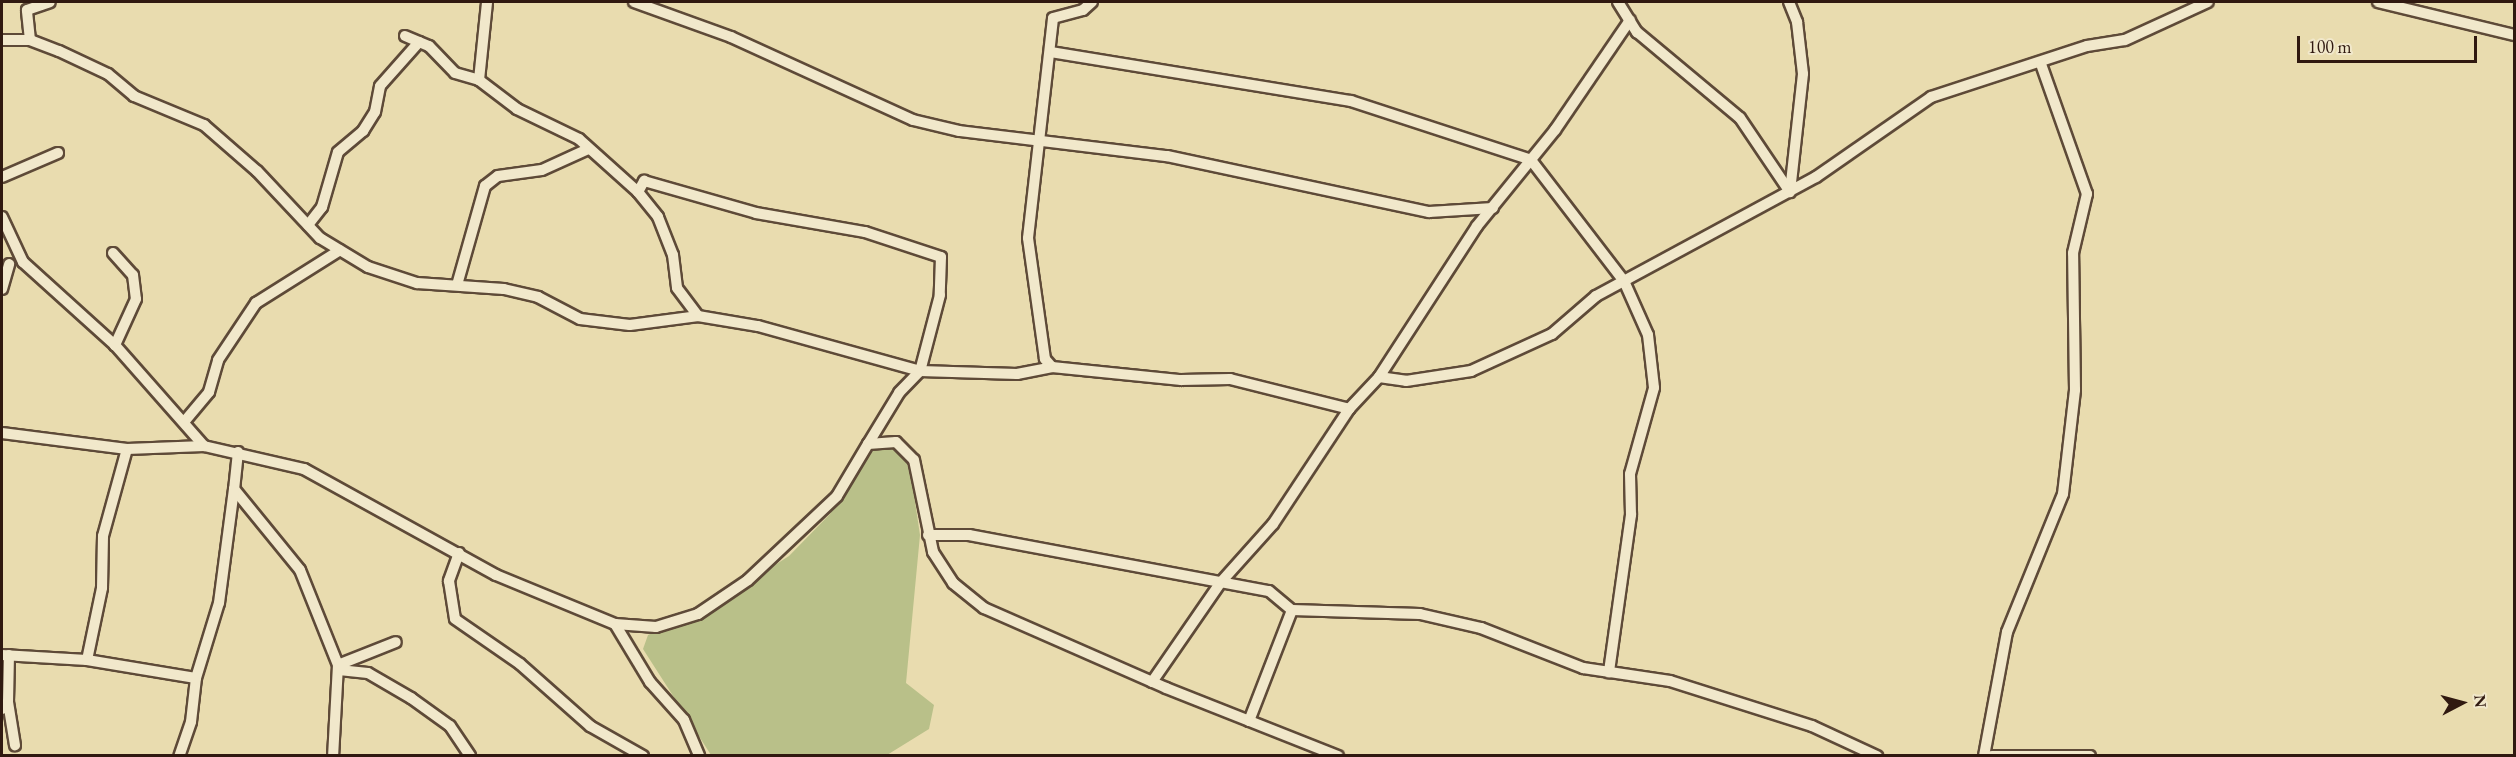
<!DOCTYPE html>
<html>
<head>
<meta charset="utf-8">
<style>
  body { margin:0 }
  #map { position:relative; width:2516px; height:757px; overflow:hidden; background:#e9dcaf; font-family:"EB Garamond",serif }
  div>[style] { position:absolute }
  .green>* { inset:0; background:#b9c089 }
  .roads { filter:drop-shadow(2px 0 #5e4a38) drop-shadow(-2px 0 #5e4a38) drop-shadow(0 2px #5e4a38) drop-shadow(0 -2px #5e4a38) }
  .minor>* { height:10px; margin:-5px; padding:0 5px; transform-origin:5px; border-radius:5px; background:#f1e8cb }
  span { translate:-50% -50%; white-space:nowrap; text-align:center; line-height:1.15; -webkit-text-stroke:6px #f1e8cb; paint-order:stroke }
  .frame { position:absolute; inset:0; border:3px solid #301910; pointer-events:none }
  .north { position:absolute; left:2432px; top:673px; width:60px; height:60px; -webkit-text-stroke:4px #f1e8cb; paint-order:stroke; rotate:84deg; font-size:16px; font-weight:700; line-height:24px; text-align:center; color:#301910 }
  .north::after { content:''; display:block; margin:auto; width:21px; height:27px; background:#301910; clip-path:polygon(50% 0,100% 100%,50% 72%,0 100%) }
  .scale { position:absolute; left:2297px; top:36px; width:180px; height:27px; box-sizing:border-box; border:3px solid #301910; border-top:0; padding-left:8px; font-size:18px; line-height:21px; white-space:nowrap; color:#301910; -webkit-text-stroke:4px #f1e8cb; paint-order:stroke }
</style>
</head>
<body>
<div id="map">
  <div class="green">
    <div style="clip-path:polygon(883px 445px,897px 449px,907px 462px,914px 495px,920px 535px,906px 683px,934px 705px,929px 729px,887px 755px,711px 755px,643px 649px,648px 635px,711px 606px,789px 556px,830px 514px,868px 452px)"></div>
  </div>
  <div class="roads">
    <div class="minor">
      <div style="left:634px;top:2px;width:103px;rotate:19.8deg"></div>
      <div style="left:731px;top:37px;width:200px;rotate:24.5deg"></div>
      <div style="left:913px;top:120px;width:47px;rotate:13.4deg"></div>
      <div style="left:959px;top:131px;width:209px;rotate:6.9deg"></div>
      <div style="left:1167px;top:156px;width:268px;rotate:12.1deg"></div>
      <div style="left:1429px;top:212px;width:64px;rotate:-3.6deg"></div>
      <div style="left:1618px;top:2px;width:36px;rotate:58deg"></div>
      <div style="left:1637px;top:32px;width:134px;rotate:39.9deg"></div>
      <div style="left:1740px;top:118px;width:89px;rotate:56deg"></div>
      <div style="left:1789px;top:2px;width:22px;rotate:68deg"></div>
      <div style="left:1797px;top:22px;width:52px;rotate:83.4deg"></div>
      <div style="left:1803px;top:74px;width:119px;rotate:96.3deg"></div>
      <div style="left:2378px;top:2px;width:140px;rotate:13.6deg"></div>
      <div style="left:405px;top:36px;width:26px;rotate:23deg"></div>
      <div style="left:429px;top:46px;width:37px;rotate:46deg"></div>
      <div style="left:455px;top:73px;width:25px;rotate:16deg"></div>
      <div style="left:479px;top:80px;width:48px;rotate:37.3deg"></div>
      <div style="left:517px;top:109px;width:69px;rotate:25.8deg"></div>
      <div style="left:579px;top:139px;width:79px;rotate:41.9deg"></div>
      <div style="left:638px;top:192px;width:32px;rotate:51deg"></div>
      <div style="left:658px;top:217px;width:41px;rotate:68.5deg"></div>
      <div style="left:673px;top:255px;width:33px;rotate:83deg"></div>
      <div style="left:677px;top:288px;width:35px;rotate:53deg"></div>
      <div style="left:2px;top:40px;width:28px"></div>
      <div style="left:30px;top:40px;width:31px;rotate:21deg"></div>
      <div style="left:59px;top:51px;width:54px;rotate:25.1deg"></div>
      <div style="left:108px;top:74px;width:34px;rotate:40deg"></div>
      <div style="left:134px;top:96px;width:76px;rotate:22.5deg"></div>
      <div style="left:204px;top:125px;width:70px;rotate:41deg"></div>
      <div style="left:257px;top:171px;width:92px;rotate:46.8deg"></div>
      <div style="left:320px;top:238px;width:56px;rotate:31.1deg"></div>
      <div style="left:368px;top:267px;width:52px;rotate:18.1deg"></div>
      <div style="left:417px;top:283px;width:87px;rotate:3.9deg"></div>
      <div style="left:504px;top:289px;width:35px;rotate:13deg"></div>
      <div style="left:538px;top:297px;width:47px;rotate:27.6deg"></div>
      <div style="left:580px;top:319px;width:50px;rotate:6.8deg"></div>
      <div style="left:630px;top:325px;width:69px;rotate:-7.5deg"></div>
      <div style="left:698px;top:316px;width:61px;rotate:9.5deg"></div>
      <div style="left:758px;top:326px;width:168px;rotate:15.5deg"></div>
      <div style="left:920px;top:371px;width:97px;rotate:1.8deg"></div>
      <div style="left:1017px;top:374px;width:36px;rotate:-11deg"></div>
      <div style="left:1052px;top:367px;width:130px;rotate:5.8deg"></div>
      <div style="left:1181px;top:380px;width:49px;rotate:-1.2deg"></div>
      <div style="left:1230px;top:379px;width:123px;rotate:14.1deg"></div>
      <div style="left:1349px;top:409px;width:44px;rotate:-46.8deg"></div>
      <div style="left:1379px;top:377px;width:27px;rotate:8deg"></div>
      <div style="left:1406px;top:381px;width:66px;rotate:-8.7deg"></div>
      <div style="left:1471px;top:371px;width:89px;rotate:-24.6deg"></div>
      <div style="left:1552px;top:334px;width:58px;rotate:-40.8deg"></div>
      <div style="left:1596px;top:296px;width:250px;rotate:-28.4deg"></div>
      <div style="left:1816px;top:177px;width:140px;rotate:-34.8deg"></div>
      <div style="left:1931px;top:97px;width:164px;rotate:-18.1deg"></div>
      <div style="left:2087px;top:46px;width:38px;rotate:-9deg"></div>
      <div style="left:2125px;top:40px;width:91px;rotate:-24.6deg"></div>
      <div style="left:30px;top:40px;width:30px;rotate:-96deg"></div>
      <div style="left:27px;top:10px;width:24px;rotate:-19deg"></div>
      <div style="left:1051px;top:52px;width:304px;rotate:9.3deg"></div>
      <div style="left:1351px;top:101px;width:189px;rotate:18.1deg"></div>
      <div style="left:1531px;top:160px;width:153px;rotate:52.5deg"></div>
      <div style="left:1624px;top:281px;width:59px;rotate:66deg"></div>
      <div style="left:1648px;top:335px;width:53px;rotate:83.5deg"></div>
      <div style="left:1654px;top:388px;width:89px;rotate:105.6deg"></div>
      <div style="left:1630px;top:474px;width:41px;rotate:88.6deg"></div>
      <div style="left:1631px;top:515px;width:159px;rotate:98deg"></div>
      <div style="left:479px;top:80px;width:78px;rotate:-84.1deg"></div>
      <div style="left:2px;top:177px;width:61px;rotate:-23.2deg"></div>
      <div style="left:638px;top:192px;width:13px;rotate:-61deg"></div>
      <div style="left:644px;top:181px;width:116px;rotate:15.9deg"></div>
      <div style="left:756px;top:213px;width:111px;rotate:9.9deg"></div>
      <div style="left:865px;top:232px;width:80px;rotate:18.2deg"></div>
      <div style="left:941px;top:257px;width:38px;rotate:92deg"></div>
      <div style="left:940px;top:295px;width:79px;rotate:104.7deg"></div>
      <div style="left:920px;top:371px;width:30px;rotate:134deg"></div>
      <div style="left:899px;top:393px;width:60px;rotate:121.3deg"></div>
      <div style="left:2px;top:217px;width:50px;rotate:65deg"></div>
      <div style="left:23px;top:262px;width:124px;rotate:42.1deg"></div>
      <div style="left:115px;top:345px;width:135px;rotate:48.6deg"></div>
      <div style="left:204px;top:446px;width:103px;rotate:13deg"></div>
      <div style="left:304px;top:469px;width:219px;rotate:28.9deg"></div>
      <div style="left:496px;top:575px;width:129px;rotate:22.4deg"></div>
      <div style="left:615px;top:624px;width:41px;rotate:4.2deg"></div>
      <div style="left:656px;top:627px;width:44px;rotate:-17.2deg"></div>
      <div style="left:698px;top:614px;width:60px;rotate:-34.2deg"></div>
      <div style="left:748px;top:580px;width:122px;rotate:-43.3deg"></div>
      <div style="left:837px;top:496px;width:61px;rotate:-59.2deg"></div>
      <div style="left:868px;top:444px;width:28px;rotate:-4deg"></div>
      <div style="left:896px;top:442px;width:25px;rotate:45deg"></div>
      <div style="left:914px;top:460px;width:94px;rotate:78.3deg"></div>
      <div style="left:933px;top:552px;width:37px;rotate:57deg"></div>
      <div style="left:953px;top:583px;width:40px;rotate:39deg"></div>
      <div style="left:984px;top:608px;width:199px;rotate:23.7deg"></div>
      <div style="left:1166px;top:688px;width:185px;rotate:21.6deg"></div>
      <div style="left:308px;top:225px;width:23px;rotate:-52deg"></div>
      <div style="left:322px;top:207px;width:57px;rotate:-73.8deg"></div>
      <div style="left:338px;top:152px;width:33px;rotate:-40deg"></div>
      <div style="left:363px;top:131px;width:22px;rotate:-58deg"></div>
      <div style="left:375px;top:112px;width:26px;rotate:-79deg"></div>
      <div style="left:380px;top:86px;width:59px;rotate:-48.4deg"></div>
      <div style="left:113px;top:253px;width:30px;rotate:48deg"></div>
      <div style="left:133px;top:275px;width:24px;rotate:83deg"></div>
      <div style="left:136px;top:299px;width:51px;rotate:114.5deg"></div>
      <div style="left:457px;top:285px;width:103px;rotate:-74.2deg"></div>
      <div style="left:485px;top:186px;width:16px;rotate:-38deg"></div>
      <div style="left:498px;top:176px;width:44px;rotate:-7.8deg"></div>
      <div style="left:542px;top:170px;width:51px;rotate:-24.5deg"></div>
      <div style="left:2px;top:289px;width:26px;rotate:-74deg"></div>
      <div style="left:1052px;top:367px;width:11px;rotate:-131deg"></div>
      <div style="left:1045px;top:359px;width:122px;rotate:-98deg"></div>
      <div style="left:1028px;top:238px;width:221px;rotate:-83.5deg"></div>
      <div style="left:1053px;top:18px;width:31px;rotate:-15deg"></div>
      <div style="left:1083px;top:10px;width:12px;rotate:-42deg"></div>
      <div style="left:1379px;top:377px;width:180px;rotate:-57deg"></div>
      <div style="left:1477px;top:226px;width:124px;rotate:-50.9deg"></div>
      <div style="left:1555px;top:130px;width:133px;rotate:-55.7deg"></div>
      <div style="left:184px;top:422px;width:39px;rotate:-50deg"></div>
      <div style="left:209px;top:392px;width:33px;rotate:-74deg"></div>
      <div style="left:218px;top:360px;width:69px;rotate:-56.3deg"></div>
      <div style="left:256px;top:303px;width:99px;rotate:-32.2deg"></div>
      <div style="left:2px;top:433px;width:126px;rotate:7.3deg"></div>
      <div style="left:127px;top:449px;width:77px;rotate:-2.2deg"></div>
      <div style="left:238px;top:452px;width:37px;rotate:96deg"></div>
      <div style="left:234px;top:489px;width:104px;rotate:50.8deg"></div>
      <div style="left:300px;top:570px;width:102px;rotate:68.2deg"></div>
      <div style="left:338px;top:665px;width:91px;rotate:93.1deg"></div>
      <div style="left:928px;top:535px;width:41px"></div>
      <div style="left:969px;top:535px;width:305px;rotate:10.6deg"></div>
      <div style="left:1269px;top:591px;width:30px;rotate:40deg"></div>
      <div style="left:459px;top:553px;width:30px;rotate:110deg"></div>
      <div style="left:449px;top:581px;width:38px;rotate:81deg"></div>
      <div style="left:455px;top:619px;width:79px;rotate:34.7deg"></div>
      <div style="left:520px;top:664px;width:94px;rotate:41.5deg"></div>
      <div style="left:590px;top:726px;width:61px;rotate:29.5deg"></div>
      <div style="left:615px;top:624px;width:68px;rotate:58.9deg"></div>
      <div style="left:650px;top:682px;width:51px;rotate:48.2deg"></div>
      <div style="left:684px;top:720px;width:39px;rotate:67deg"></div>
      <div style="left:2px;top:655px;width:85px;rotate:3.4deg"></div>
      <div style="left:87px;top:660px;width:110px;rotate:9.4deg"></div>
      <div style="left:196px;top:678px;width:44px;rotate:96.5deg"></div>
      <div style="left:191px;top:722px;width:36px;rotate:109deg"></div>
      <div style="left:87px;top:660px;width:74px;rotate:-78.2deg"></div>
      <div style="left:102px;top:588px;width:52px;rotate:-88.9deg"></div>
      <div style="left:103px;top:536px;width:90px;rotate:-74.6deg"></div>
      <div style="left:338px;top:665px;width:62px;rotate:-21.6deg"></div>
      <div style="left:339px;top:670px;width:29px;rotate:6deg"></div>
      <div style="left:368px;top:673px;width:50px;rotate:30.2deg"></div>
      <div style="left:411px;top:698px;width:48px;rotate:35.7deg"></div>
      <div style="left:450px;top:726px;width:36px;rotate:56deg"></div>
      <div style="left:196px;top:678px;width:78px;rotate:-73deg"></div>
      <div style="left:219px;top:603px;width:115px;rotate:-82.5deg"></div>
      <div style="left:1152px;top:682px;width:121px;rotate:-55.4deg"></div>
      <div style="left:1221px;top:582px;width:78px;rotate:-48.1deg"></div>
      <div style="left:1273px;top:524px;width:138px;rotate:-56.5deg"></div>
      <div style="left:8px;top:702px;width:44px;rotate:80.8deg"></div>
      <div style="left:2px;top:709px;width:9px;rotate:-49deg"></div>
      <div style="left:8px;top:702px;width:47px;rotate:-88.8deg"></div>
      <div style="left:1249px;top:721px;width:119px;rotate:-68.8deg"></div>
      <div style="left:1292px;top:610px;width:128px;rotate:1.8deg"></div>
      <div style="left:1420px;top:614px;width:63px;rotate:12.9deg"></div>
      <div style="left:1481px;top:628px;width:110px;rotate:21.4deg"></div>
      <div style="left:1583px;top:668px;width:88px;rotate:8.5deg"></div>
      <div style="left:1670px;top:681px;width:149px;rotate:17.6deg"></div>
      <div style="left:1812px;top:726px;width:72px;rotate:24.8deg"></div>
      <div style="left:1984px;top:756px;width:126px;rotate:-79.5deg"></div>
      <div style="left:2007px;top:632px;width:149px;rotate:-67.9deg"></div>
      <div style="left:2063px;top:494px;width:105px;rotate:-83.4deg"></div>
      <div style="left:2075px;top:390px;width:137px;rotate:-90.8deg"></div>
      <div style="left:2073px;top:253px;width:61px;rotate:-76.7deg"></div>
      <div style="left:2087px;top:194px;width:138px;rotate:-109.5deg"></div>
      <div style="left:1992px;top:756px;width:98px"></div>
    </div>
  </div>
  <div class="frame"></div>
  <div class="north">N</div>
  <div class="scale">100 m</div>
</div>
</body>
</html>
